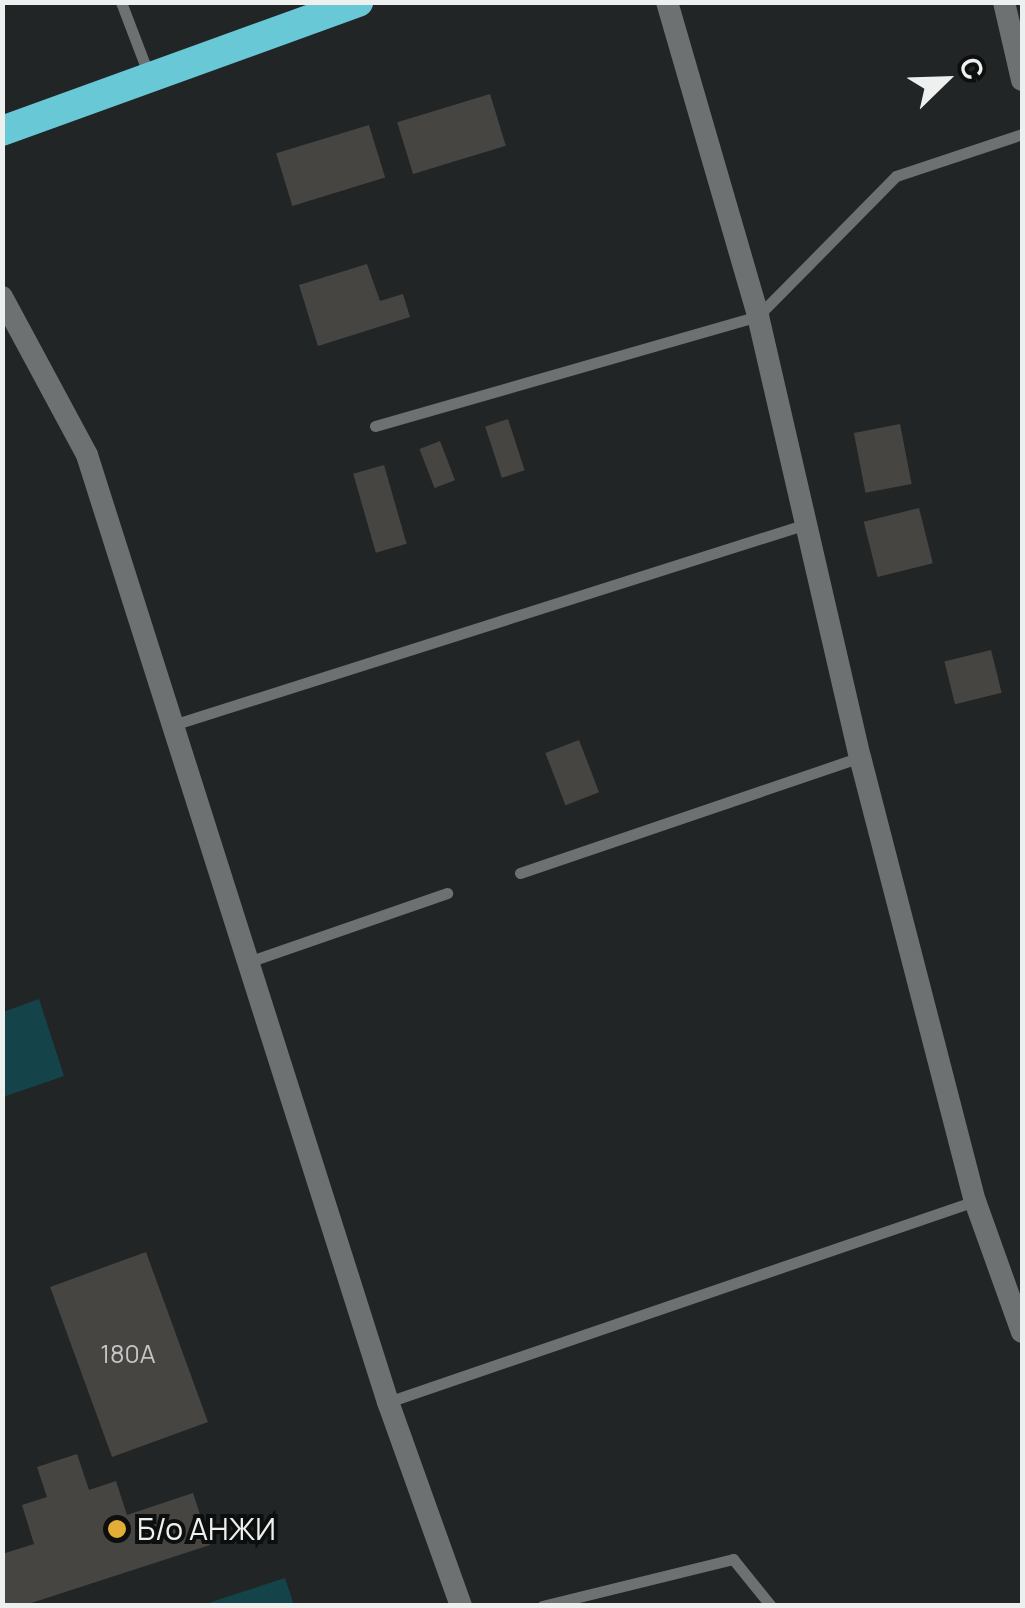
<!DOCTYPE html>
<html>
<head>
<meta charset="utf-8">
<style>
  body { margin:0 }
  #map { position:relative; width:1025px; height:1608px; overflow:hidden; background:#222526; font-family:Manrope,sans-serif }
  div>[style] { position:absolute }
  .green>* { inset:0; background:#14434a }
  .building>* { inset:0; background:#464542; transform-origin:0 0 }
  .lane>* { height:11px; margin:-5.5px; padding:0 5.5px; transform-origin:5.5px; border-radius:5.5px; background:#6e7172 }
  .street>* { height:22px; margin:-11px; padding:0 11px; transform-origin:11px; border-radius:11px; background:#6e7172 }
  .highway>* { height:30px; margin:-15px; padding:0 15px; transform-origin:15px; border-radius:15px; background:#68c8d6 }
  .dots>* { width:28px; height:28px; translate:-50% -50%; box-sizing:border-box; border:5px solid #0d0e0e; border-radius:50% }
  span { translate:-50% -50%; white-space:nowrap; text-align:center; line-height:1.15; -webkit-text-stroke:8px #0d0e0e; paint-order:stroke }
  .number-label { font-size:25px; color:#c4c5c4 }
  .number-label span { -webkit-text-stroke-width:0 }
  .poi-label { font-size:30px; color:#eef0f0 }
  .left { translate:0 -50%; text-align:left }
  .frame { position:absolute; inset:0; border:5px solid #eef0f0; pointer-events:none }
  .north { position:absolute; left:895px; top:30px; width:100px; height:100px; -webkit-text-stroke:8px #0d0e0e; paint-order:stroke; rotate:67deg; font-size:28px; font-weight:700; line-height:40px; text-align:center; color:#eef0f0 }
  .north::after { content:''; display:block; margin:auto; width:35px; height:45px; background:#eef0f0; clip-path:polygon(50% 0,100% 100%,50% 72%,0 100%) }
</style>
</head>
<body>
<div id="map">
  <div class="green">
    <div style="clip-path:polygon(39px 999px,64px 1076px,3px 1097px,3px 1012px)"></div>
    <div style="clip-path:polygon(285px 1578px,294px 1605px,202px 1605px)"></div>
  </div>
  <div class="building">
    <div style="left:490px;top:94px;width:54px;height:97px;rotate:73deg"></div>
    <div style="left:369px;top:125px;width:55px;height:97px;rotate:73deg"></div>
    <div style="clip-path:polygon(367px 264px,380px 301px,403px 294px,410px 317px,318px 346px,299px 285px)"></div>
    <div style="left:508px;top:419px;width:54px;height:24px;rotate:72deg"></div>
    <div style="left:900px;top:424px;width:61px;height:47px;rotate:79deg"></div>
    <div style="left:440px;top:441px;width:42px;height:22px;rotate:69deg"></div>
    <div style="left:384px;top:465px;width:82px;height:32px;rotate:74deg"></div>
    <div style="left:919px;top:508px;width:57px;height:57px;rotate:76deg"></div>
    <div style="left:991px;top:650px;width:44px;height:48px;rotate:76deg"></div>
    <div style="left:579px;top:740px;width:56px;height:36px;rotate:69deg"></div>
    <div style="left:146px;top:1252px;width:181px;height:102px;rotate:70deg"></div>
    <div style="clip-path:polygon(77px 1454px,89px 1490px,116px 1481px,127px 1515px,193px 1493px,210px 1545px,22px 1606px,2px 1606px,2px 1554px,34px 1544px,22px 1505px,47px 1497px,37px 1467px)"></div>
  </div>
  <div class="lane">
    <div style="left:121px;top:2px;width:81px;rotate:69.1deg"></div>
    <div style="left:375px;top:426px;width:398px;rotate:-16deg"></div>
    <div style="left:758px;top:316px;width:197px;rotate:-45.4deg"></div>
    <div style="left:896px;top:176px;width:133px;rotate:-18.4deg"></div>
    <div style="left:176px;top:724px;width:658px;rotate:-17.61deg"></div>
    <div style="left:520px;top:873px;width:359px;rotate:-18.8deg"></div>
    <div style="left:245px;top:963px;width:214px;rotate:-19.1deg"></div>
    <div style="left:388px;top:1402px;width:620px;rotate:-18.9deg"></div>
    <div style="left:542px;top:1606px;width:197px;rotate:-13.8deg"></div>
    <div style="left:733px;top:1559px;width:60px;rotate:51deg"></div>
  </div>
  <div class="street">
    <div style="left:667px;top:2px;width:327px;rotate:73.8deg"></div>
    <div style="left:758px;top:316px;width:453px;rotate:77deg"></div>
    <div style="left:860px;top:757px;width:459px;rotate:75.5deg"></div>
    <div style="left:975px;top:1201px;width:139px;rotate:70.3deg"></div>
    <div style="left:1004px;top:2px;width:80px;rotate:77deg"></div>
    <div style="left:2px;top:297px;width:179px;rotate:61.7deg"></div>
    <div style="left:87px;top:455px;width:994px;rotate:72.37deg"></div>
    <div style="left:388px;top:1402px;width:217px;rotate:70.3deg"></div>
  </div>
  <div class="highway">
    <div style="left:2px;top:131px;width:379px;rotate:-19.9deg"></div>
  </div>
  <div class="dots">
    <div style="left:117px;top:1529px;background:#e3ae35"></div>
  </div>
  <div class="number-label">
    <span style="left:128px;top:1354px">180А</span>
  </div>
  <div class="poi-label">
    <span class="left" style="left:137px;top:1529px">Б/о АНЖИ</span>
  </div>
  <div class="frame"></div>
  <div class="north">С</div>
</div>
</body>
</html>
